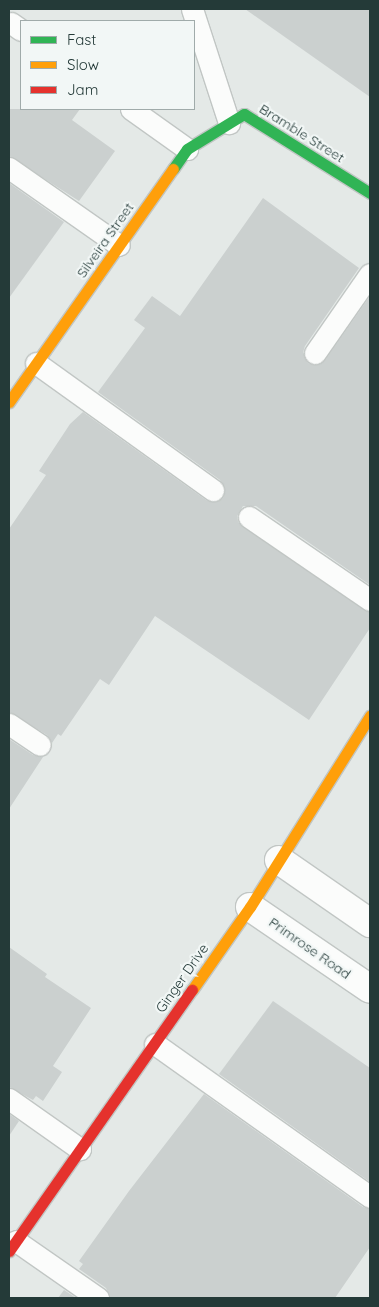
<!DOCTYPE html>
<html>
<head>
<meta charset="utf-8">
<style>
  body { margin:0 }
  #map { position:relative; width:379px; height:1307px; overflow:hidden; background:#e4e9e7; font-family:Quicksand,sans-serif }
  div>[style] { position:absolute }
  .building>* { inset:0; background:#cbd0cf }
  .roads { filter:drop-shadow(1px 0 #c1c6c4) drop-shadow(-1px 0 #c1c6c4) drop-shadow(0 1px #c1c6c4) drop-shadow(0 -1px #c1c6c4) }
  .lane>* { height:21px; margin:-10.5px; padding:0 10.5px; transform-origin:10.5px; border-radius:10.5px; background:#fbfcfb }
  .street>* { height:28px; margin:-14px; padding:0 14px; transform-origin:14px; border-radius:14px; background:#fbfcfb }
  .fast>* { height:11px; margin:-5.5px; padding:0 5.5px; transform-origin:5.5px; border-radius:5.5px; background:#30b455 }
  .slow>* { height:11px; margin:-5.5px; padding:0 5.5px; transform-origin:5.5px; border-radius:5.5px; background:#ff9f0a }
  .jam>* { height:11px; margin:-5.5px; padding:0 5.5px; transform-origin:5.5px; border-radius:5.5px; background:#e5322d }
  span { translate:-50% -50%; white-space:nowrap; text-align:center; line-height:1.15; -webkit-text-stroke:4.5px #f2f7f6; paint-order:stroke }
  .street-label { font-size:14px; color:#243a38 }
  .frame { position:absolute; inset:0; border:10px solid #243a38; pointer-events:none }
  .legend { position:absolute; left:20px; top:20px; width:175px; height:90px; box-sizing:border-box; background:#f2f7f6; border:1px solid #a0abaa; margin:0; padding:6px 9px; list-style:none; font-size:15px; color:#243a38 }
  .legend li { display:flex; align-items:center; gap:10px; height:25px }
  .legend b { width:25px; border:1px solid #a0abaa }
</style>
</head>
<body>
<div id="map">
  <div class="building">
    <div style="clip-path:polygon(245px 9px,370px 9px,370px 97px)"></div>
    <div style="clip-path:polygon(9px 109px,80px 109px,72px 120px,115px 151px,79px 201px,9px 156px)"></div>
    <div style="clip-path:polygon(9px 183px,64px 222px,9px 298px)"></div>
    <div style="clip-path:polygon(263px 198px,359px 268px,305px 346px,303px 352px,308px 363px,314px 365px,325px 360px,370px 296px,370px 585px,256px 506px,243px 506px,237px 516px,238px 522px,370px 612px,370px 628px,309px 720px,155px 616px,109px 685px,100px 679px,61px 736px,58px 734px,52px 743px,47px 735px,9px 712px,9px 529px,46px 475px,39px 471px,70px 424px,83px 412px,206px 500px,212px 502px,223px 498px,225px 491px,220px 480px,98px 392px,145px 328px,134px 320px,152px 296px,180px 316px)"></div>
    <div style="clip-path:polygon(9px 739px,33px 755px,43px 757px,9px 809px)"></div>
    <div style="clip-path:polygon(9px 947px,47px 974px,45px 977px,91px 1008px,53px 1066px,62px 1072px,43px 1101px,36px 1096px,33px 1100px,9px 1087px)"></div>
    <div style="clip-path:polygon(273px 1001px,370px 1068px,370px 1182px,219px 1074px)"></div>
    <div style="clip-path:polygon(204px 1094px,363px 1207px,370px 1209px,370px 1247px,335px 1298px,110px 1298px,106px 1288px,79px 1269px,83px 1264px,79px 1261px,129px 1191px)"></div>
    <div style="clip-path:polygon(9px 1114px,19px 1121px,9px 1136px)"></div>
    <div style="clip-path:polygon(64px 1290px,76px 1298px,58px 1298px)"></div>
  </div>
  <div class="roads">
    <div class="lane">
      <div style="left:192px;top:9px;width:120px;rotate:72deg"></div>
      <div style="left:11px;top:23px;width:12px;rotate:35deg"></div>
      <div style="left:131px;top:109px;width:69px;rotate:35.5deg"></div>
      <div style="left:9px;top:168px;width:134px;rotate:35deg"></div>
      <div style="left:315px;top:353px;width:96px;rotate:-55.2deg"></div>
      <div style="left:36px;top:363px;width:218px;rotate:35.7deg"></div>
      <div style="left:249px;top:517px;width:147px;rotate:34.4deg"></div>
      <div style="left:9px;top:724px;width:37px;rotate:34deg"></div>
      <div style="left:155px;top:1044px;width:264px;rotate:35.4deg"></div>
      <div style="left:9px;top:1099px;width:87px;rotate:35.2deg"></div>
      <div style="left:16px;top:1241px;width:100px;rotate:34.8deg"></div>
    </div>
    <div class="street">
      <div style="left:279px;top:860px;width:111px;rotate:34.7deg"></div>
      <div style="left:250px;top:907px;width:145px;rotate:34.3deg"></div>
    </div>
    <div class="fast">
      <div style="left:173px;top:169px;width:24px;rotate:-55deg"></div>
      <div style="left:187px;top:149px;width:67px;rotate:-31.6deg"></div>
      <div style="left:244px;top:114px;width:149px;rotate:32.1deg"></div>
    </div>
    <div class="slow">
      <div style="left:9px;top:402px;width:285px;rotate:-54.9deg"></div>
      <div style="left:192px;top:990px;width:101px;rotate:-55.1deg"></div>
      <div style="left:250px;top:907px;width:226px;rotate:-57.9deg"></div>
    </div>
    <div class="jam">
      <div style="left:9px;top:1251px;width:319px;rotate:-55deg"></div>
    </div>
  </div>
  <div class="street-label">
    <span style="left:302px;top:133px;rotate:32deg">Bramble Street</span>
    <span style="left:105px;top:240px;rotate:-55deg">Silveira Street</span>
    <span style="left:310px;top:948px;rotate:35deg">Primrose Road</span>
    <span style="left:182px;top:978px;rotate:-55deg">Ginger Drive</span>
  </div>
  <div class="frame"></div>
  <ul class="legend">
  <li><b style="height:6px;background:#30b455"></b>Fast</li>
  <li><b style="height:6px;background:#ff9f0a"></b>Slow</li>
  <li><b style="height:6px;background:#e5322d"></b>Jam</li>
  </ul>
</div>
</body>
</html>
